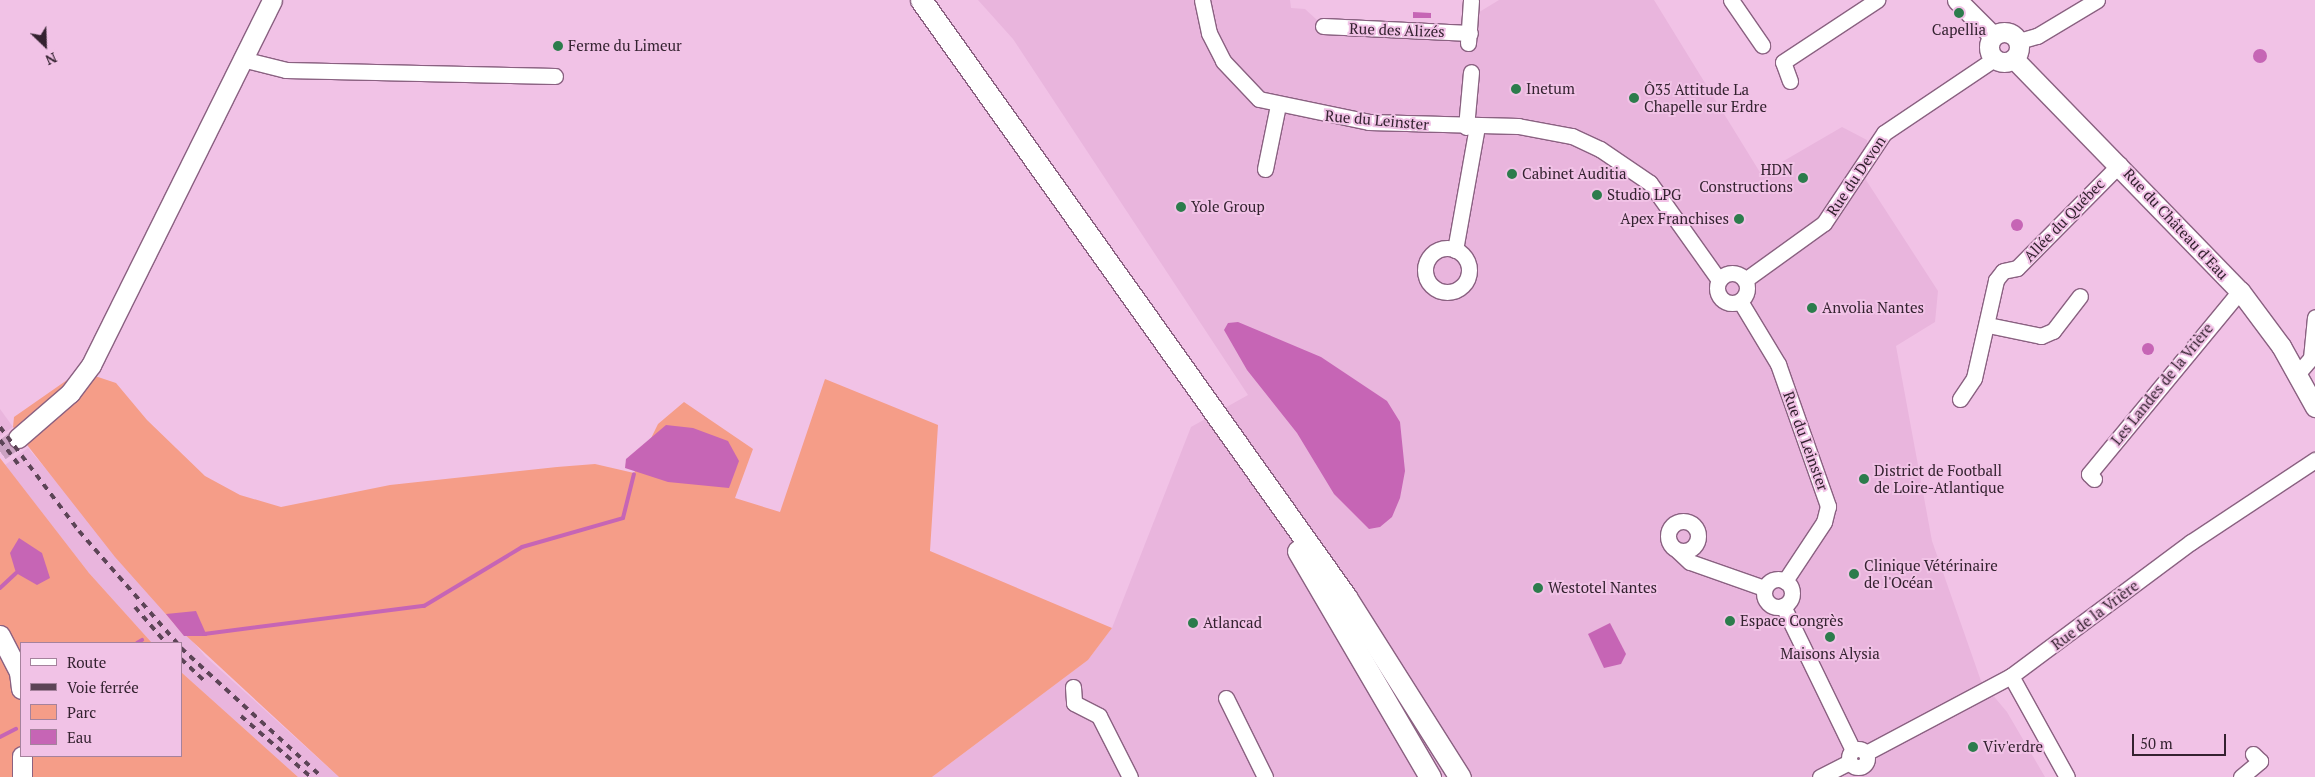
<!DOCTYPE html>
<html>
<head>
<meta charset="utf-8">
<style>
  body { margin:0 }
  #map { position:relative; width:2315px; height:777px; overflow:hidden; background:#f1c2e6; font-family:"PT Serif",serif }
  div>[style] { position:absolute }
  .built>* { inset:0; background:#e9b5dd }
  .green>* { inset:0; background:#f59d88 }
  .water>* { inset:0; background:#c665b5 }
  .round { border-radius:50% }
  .stream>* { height:4px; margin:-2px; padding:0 2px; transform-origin:2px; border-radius:2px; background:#c665b5 }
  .tertiary-tunnel>* { height:19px; margin-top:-9.5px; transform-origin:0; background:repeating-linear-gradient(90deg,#cba2c2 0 19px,transparent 0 28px) }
  .roads { filter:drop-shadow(1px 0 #8a6181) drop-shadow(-1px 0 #8a6181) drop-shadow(0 1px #8a6181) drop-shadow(0 -1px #8a6181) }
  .minor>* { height:15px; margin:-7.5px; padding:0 7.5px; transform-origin:7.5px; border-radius:7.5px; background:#fff }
  .minor>.ring { margin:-7.5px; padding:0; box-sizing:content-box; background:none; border:15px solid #fff; border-radius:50% }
  .tertiary>* { height:19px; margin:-9.5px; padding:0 9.5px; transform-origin:9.5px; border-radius:9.5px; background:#fff }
  .tertiary>.ring { margin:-9.5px; padding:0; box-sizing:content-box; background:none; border:19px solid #fff; border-radius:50% }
  .secondary>* { height:21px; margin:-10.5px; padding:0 10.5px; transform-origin:10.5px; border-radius:10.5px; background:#fff }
  .rail>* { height:4px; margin-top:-2px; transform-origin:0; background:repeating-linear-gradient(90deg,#5c4456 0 6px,transparent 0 12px) }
  .dots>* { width:14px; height:14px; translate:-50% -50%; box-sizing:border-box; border:2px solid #f1c2e6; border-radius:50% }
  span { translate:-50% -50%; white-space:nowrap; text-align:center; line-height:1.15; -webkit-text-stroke:4px #f1c2e6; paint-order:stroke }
  .street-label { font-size:15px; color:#342230 }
  .poi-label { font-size:15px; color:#342230 }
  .left { translate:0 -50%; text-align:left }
  .right { translate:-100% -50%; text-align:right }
  .legend { position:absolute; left:20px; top:642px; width:162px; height:115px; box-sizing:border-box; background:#f1c2e6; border:1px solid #a5829d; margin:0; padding:6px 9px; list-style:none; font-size:15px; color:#342230 }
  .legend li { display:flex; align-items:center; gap:10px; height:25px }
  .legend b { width:25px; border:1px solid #a5829d }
  .north { position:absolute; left:20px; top:20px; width:50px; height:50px; -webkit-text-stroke:4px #f1c2e6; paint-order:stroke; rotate:156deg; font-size:14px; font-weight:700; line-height:20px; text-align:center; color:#342230 }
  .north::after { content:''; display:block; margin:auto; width:18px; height:22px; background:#342230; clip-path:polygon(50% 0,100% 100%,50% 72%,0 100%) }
  .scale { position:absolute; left:2132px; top:734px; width:94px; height:22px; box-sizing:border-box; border:2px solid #342230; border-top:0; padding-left:6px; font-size:15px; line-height:18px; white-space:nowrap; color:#342230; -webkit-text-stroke:4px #f1c2e6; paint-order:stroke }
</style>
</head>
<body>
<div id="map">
  <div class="built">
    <div style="clip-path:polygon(978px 0,1290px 0,1291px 8px,1305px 9px,1317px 20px,1316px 33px,1476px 35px,1476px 14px,1499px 0,1654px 0,1761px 174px,1842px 127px,1867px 140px,1866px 180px,1938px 291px,1935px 322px,1896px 346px,1932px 541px,1981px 681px,2007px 712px,2045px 777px,932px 777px,1088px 660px,1112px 628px,1191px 427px,1248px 395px,1013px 39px)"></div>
    <div style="clip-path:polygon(0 409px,13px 427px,0 436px)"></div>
    <div style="clip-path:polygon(28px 448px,205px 656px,339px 777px,298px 777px,181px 672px,181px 643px,152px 643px,89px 573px,5px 465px)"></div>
  </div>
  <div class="green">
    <div style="clip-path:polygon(80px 371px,116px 383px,147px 420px,205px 476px,240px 495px,281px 507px,390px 485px,557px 467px,595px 464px,634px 473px,658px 424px,684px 402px,753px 449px,735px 498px,780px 512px,825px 379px,938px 425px,930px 551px,1112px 628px,1088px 660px,932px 777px,339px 777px,180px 630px,115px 557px,13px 427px,14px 417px)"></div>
    <div style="clip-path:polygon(0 458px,89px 573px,152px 643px,21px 643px,21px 756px,181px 756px,181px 672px,298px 777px,0 777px)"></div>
  </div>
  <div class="water">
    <div style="clip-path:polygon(1413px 12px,1431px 13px,1431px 18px,1413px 18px)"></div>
    <div class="round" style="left:2253px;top:49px;width:14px;height:14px"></div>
    <div class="round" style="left:2011px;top:219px;width:12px;height:12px"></div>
    <div style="clip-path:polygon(1238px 322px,1321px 357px,1387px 401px,1400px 422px,1405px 471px,1400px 498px,1392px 517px,1380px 527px,1369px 529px,1334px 494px,1297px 433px,1247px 370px,1224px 330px,1228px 323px)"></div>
    <div class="round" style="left:2142px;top:343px;width:12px;height:12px"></div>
    <div style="clip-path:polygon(666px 425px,693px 428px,728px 441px,739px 461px,729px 488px,668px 482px,625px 468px,626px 459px)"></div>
    <div style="clip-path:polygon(19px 538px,42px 553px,50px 578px,37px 585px,16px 573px,10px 553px)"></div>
    <div style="clip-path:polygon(196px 611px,207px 636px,184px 636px,166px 614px)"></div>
    <div style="clip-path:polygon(1610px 623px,1626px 654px,1621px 664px,1604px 668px,1588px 634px)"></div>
  </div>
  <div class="stream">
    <div style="left:0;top:588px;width:22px;rotate:-43deg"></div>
    <div style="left:204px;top:634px;width:222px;rotate:-7.3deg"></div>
    <div style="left:424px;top:606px;width:114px;rotate:-31deg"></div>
    <div style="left:522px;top:547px;width:105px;rotate:-16deg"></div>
    <div style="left:623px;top:518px;width:45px;rotate:-76deg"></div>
    <div style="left:137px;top:643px;width:6px;rotate:-31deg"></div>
    <div style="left:0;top:737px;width:18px;rotate:-27deg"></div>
  </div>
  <div class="tertiary-tunnel">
    <div style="left:0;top:451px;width:22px;rotate:-36deg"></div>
  </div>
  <div class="roads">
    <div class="minor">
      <div style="left:1202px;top:0;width:34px;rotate:78deg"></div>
      <div style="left:1209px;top:33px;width:31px;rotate:63deg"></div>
      <div style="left:1223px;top:61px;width:52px;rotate:46.5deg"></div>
      <div style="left:1259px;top:99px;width:112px;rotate:11.8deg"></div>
      <div style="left:1369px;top:122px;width:149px;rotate:1.5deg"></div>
      <div style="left:1518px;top:126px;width:55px;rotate:10.5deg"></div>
      <div style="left:1572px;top:136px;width:31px;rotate:25deg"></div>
      <div style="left:1600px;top:149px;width:60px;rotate:34.2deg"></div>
      <div style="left:1650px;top:183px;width:119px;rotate:54.6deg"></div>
      <div style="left:1731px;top:0;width:55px;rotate:55.4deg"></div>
      <div style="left:1323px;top:26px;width:147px;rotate:2.7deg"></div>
      <div style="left:2019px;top:41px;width:19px;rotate:-16deg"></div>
      <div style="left:2037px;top:36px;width:70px;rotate:-31deg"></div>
      <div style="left:1468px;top:43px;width:43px;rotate:-86deg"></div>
      <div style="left:242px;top:59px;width:45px;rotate:14deg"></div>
      <div style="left:286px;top:70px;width:269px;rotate:1.3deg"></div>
      <div style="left:1790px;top:81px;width:20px;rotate:-110deg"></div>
      <div style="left:1783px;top:62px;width:113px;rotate:-33.4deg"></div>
      <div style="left:1466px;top:127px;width:55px;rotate:-84.8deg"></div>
      <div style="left:1265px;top:169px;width:65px;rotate:-78.5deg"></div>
      <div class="ring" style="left:1425px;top:248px;width:29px;height:29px"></div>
      <div style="left:1455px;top:250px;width:125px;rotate:-79.9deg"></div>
      <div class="ring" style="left:1717px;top:273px;width:15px;height:15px"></div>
      <div style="left:1745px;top:280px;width:97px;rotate:-35.8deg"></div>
      <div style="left:1824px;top:223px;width:108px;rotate:-56.3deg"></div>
      <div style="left:1884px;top:133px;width:133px;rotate:-33.9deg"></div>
      <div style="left:1740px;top:301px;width:74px;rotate:58.9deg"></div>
      <div style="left:1778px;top:364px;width:151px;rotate:70.6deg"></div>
      <div style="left:1828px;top:506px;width:16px;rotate:104deg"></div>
      <div style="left:1824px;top:522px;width:71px;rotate:123.5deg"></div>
      <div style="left:1988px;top:325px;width:54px;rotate:11.7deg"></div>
      <div style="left:2041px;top:336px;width:13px;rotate:-23deg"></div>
      <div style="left:2053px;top:331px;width:44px;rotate:-52.4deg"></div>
      <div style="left:2298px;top:373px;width:20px;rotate:-49deg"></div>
      <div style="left:2311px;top:358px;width:41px;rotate:-84.4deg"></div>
      <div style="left:1960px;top:399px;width:25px;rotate:-56deg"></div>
      <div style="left:1974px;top:378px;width:100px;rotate:-77.3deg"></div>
      <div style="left:1996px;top:280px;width:11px;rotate:-52deg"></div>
      <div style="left:2003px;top:271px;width:14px;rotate:-12deg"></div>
      <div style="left:2017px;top:268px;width:146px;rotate:-45.3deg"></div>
      <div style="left:2094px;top:479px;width:7px;rotate:-135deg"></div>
      <div style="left:2089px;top:474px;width:237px;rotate:-50.5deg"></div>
      <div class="ring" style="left:1668px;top:521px;width:15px;height:15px"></div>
      <div style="left:1678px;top:551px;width:16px;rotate:43deg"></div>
      <div style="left:1690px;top:562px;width:78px;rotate:19.4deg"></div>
      <div class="ring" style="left:1764px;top:579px;width:13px;height:13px"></div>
      <div style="left:1783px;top:606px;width:160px;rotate:64.1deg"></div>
      <div style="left:2011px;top:676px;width:115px;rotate:61deg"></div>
      <div style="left:1073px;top:687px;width:16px;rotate:86deg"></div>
      <div style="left:1074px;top:703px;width:28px;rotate:27deg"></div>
      <div style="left:1099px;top:716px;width:68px;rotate:63.1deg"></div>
      <div style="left:1226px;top:698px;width:88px;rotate:63.7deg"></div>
      <div class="ring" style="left:1849px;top:749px;width:3px;height:3px"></div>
      <div style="left:1866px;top:753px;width:164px;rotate:-28deg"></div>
      <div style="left:2011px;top:676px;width:224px;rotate:-36.7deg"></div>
      <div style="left:2191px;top:542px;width:149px;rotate:-33.5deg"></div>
      <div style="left:1820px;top:777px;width:33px;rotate:-27deg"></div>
      <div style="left:2241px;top:777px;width:25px;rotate:-40deg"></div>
      <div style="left:2260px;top:761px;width:10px;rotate:-135deg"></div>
    </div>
    <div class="tertiary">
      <div style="left:1957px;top:0;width:51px;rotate:45deg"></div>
      <div class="ring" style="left:1989px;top:32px;width:11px;height:11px"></div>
      <div style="left:2014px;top:59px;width:324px;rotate:45.8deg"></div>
      <div style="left:2240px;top:291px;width:69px;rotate:53.3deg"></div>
      <div style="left:2281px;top:346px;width:70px;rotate:60.9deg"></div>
      <div style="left:18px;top:438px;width:69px;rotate:-40.9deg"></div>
      <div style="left:70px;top:393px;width:35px;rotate:-53deg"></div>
      <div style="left:91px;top:365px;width:407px;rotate:-63.6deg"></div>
      <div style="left:0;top:635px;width:42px;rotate:62.8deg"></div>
      <div style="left:19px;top:672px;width:17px;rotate:83deg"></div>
      <div style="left:22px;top:777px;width:21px;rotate:-90deg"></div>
    </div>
    <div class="secondary">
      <div style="left:921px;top:0;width:733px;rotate:54.55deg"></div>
      <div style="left:1346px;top:597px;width:213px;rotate:57.7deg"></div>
      <div style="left:1298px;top:551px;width:262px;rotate:59.7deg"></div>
    </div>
  </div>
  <div class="rail">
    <div style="left:0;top:427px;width:131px;rotate:52.8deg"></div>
    <div style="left:79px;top:531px;width:149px;rotate:48.8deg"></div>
    <div style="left:0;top:440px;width:30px;rotate:53deg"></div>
    <div style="left:135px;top:607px;width:48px;rotate:49.3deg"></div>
    <div style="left:181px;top:648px;width:191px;rotate:42.5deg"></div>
    <div style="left:181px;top:659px;width:35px;rotate:43deg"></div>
    <div style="left:241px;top:716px;width:93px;rotate:41.1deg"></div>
  </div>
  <div class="dots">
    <div style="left:1959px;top:13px;background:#2c7c4c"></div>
    <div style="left:558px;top:46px;background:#2c7c4c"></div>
    <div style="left:1516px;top:89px;background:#2c7c4c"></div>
    <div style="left:1634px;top:98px;background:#2c7c4c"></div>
    <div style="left:1512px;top:174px;background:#2c7c4c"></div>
    <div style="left:1803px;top:178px;background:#2c7c4c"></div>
    <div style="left:1597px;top:195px;background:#2c7c4c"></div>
    <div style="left:1181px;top:207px;background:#2c7c4c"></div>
    <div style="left:1739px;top:219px;background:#2c7c4c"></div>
    <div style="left:1812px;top:308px;background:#2c7c4c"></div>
    <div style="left:1864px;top:479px;background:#2c7c4c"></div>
    <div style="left:1854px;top:574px;background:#2c7c4c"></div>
    <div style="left:1538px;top:588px;background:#2c7c4c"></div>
    <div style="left:1730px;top:621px;background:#2c7c4c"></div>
    <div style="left:1193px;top:623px;background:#2c7c4c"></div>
    <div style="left:1830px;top:637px;background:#2c7c4c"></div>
    <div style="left:1973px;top:747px;background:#2c7c4c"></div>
  </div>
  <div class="street-label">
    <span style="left:1397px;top:30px;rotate:2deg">Rue des Alizés</span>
    <span style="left:1377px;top:120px;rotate:5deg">Rue du Leinster</span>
    <span style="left:1856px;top:176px;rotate:-56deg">Rue du Devon</span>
    <span style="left:2064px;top:220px;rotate:-46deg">Allée du Québec</span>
    <span style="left:2176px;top:224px;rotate:47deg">Rue du Château d'Eau</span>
    <span style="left:2162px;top:384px;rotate:-51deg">Les Landes de la Vrière</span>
    <span style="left:1806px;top:441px;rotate:70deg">Rue du Leinster</span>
    <span style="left:2095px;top:615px;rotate:-37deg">Rue de la Vrière</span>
  </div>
  <div class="poi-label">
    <span style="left:1959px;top:30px">Capellia</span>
    <span class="left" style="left:568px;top:46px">Ferme du Limeur</span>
    <span class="left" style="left:1526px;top:89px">Inetum</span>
    <span class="left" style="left:1644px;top:98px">Ô35 Attitude La<br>Chapelle sur Erdre</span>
    <span class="right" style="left:1793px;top:178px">HDN<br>Constructions</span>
    <span class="left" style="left:1522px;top:174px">Cabinet Auditia</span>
    <span class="left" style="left:1607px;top:195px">Studio LPG</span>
    <span class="left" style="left:1191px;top:207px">Yole Group</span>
    <span class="right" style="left:1729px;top:219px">Apex Franchises</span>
    <span class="left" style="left:1822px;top:308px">Anvolia Nantes</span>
    <span class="left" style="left:1874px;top:479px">District de Football<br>de Loire-Atlantique</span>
    <span class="left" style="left:1864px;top:574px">Clinique Vétérinaire<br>de l'Océan</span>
    <span class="left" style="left:1548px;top:588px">Westotel Nantes</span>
    <span class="left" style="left:1740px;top:621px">Espace Congrès</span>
    <span class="left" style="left:1203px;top:623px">Atlancad</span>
    <span style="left:1830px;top:654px">Maisons Alysia</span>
    <span class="left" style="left:1983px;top:747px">Viv'erdre</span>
  </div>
  <ul class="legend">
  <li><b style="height:6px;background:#fff"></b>Route</li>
  <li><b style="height:6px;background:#5c4456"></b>Voie ferrée</li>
  <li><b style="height:14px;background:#f59d88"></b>Parc</li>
  <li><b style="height:14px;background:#c665b5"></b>Eau</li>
  </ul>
  <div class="north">N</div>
  <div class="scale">50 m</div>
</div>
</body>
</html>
